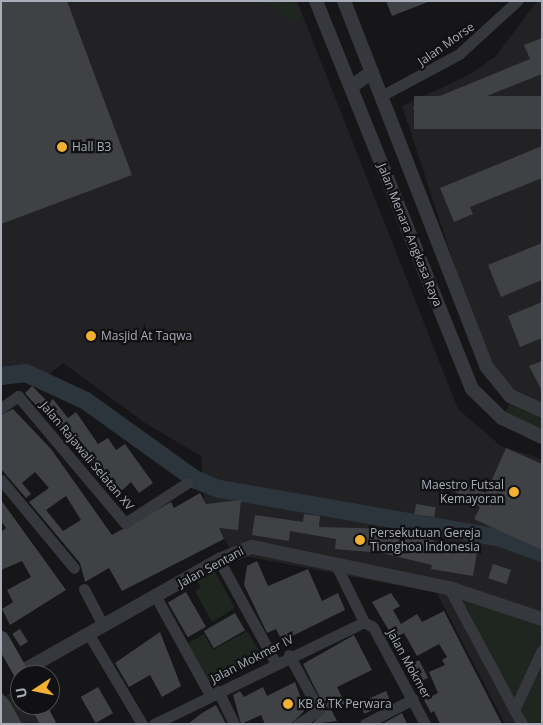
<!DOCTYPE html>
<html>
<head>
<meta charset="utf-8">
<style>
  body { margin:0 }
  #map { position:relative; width:543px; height:725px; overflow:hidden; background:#161618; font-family:"Open Sans",sans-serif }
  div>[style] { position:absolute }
  .built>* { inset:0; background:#222225 }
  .green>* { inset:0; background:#1e261f }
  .river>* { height:18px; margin:-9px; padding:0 9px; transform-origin:9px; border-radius:9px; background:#2c353c }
  .building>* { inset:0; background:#404145; transform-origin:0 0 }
  .minor>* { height:11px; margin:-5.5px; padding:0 5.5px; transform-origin:5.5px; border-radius:5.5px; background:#37383d }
  .tertiary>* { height:14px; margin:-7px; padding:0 7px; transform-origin:7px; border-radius:7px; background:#37383d }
  .secondary>* { height:15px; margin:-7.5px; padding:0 7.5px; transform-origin:7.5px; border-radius:7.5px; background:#45474d }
  .dots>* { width:14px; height:14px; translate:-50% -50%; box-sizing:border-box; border:2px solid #111113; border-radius:50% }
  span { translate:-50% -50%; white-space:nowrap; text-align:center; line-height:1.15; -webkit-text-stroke:4.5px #111113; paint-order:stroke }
  .street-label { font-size:12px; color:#a8adb8 }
  .poi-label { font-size:12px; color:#a8adb8 }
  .left { translate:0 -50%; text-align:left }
  .right { translate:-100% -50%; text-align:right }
  .frame { position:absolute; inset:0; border:2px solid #a8adb8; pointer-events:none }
  .north { position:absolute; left:10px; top:665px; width:50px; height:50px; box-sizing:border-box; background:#111113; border:1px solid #4d4f55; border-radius:50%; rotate:259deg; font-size:14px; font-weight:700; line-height:20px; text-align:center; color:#a8adb8 }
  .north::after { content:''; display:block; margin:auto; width:18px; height:22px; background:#f2b134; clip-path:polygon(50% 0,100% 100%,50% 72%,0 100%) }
</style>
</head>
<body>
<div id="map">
  <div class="built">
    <div style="clip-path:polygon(1px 1px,297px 1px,458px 409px,501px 446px,542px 459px,542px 724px,505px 724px,437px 593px,234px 554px,205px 511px,201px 456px,145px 423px,63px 363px,42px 380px,26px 373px,1px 376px)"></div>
    <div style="clip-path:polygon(537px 1px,542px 1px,542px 409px,511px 396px,490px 373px,402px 106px,469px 75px,496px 56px)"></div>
    <div style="clip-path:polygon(20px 688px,20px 705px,37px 705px,47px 724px,1px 724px,1px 698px)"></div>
  </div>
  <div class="green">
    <div style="clip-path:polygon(266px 1px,294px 1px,300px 17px,293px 23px)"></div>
    <div style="clip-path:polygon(512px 398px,542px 411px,542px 436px,503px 417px)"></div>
    <div style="clip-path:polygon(214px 570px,235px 608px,212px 622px,195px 591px,201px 587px,195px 579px)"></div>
    <div style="clip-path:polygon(463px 600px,542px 625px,528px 672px,542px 678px,541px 724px,525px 724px)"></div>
    <div style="clip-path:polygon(247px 631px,261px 654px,207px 683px,186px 644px,204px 634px,213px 650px)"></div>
  </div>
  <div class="river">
    <div style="left:1px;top:376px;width:25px;rotate:-7deg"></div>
    <div style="left:26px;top:373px;width:66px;rotate:25deg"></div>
    <div style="left:86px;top:401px;width:135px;rotate:35.7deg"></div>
    <div style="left:196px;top:480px;width:26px;rotate:21deg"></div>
    <div style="left:220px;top:489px;width:285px;rotate:9.9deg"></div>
    <div style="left:501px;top:538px;width:44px;rotate:20.1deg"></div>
  </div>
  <div class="building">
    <div style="clip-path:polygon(1px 1px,67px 1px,132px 175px,1px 224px)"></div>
    <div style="clip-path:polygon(386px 1px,428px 1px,428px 2px,392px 16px)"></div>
    <div style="clip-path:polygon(542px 38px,542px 74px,419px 123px,413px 107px,530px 59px,524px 45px)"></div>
    <div style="left:542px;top:96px;width:33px;height:128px;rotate:90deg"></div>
    <div style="clip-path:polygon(542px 146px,542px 178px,470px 207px,473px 214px,454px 222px,440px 188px)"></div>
    <div style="clip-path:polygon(542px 243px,542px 280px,501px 297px,488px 265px)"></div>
    <div style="clip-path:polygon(542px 302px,542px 338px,520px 347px,508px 316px)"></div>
    <div style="clip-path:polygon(542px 361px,542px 391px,529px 366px)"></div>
    <div style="clip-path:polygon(32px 386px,49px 403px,53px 399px,68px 418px,76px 412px,98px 444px,108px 438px,116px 450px,125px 444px,153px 483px,139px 493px,131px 482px,114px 498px,104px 485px,109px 480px,99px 462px,92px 467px,67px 433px,64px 435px,33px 402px,25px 393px)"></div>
    <div style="clip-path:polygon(evenodd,13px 409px,51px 449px,112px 535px,171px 502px,174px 508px,200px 493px,206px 504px,241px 500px,238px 530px,219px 528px,224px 539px,122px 591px,109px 568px,85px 582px,80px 563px,29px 502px,49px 488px,35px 472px,22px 483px,31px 494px,26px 498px,1px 469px,1px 415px,13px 409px,66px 496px,81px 520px,63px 531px,46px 510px,66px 496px)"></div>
    <div style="clip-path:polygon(506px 448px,542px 464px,542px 550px,474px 519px,480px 507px,452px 490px,458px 480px,486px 493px)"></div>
    <div style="clip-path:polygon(1px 500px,66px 590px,10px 625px,2px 609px,13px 602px,7px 590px,31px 577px,22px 561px,1px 570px,1px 532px,6px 528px,1px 521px)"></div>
    <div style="left:416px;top:504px;width:20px;height:10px;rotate:9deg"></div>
    <div style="clip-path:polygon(304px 514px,320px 516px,319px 527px,393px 529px,435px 541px,434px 545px,477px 552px,473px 576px,431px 569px,432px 565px,382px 553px,335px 549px,336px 539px,290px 531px,289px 541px,252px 535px,255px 515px,303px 522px)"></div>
    <div style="clip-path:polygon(257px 561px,268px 586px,308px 569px,322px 601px,338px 593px,345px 610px,282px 641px,276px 629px,267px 633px,244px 585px,247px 566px)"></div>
    <div style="left:493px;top:564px;width:19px;height:15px;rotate:18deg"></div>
    <div style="left:186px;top:592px;width:40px;height:21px;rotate:60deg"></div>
    <div style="clip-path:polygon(391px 593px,400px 606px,393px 610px,401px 624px,417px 614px,422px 622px,444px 611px,502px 724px,440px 724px,434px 711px,431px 713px,424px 700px,438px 693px,429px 672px,445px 665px,442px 660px,447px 657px,439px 644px,417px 656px,404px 633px,394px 639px,372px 602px)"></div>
    <div style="left:235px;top:613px;width:20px;height:36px;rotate:60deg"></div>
    <div style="left:20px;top:629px;width:15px;height:9px;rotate:58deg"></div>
    <div style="clip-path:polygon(160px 632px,181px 686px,162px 697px,150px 675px,129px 687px,115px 663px)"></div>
    <div style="clip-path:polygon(354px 635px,372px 670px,337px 687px,345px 703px,331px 709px,337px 721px,312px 724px,326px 710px,303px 664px)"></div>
    <div style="left:419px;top:660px;width:20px;height:16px;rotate:63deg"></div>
    <div style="clip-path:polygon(295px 682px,305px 710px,291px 724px,265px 724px,261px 715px,241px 724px,233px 695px,240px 691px,244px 697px,263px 687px,267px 696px)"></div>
    <div style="left:98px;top:687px;width:30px;height:20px;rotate:60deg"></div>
    <div style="left:386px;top:691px;width:12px;height:29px;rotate:66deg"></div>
    <div style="clip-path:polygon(1px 692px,10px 702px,22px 724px,1px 724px)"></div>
    <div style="clip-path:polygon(216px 705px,226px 724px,188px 724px,202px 713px)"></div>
    <div style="clip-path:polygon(402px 713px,407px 724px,382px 724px)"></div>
  </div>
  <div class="minor">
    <div style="left:381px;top:96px;width:89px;rotate:-28.3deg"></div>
    <div style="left:459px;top:54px;width:79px;rotate:-42.4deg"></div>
    <div style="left:1px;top:408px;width:21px;rotate:-35deg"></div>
    <div style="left:18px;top:396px;width:166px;rotate:49.9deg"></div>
    <div style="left:125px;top:523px;width:74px;rotate:-32.8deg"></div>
    <div style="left:1px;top:480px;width:114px;rotate:50.3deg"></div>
    <div style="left:219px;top:560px;width:116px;rotate:61.2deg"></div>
    <div style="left:336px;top:565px;width:64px;rotate:63.8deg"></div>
    <div style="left:449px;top:588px;width:154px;rotate:61.8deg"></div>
    <div style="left:84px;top:589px;width:41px;rotate:62.2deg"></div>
    <div style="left:156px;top:597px;width:112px;rotate:61.1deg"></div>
    <div style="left:364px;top:622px;width:10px;rotate:29deg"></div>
    <div style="left:373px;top:627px;width:110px;rotate:61.8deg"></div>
    <div style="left:88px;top:633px;width:106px;rotate:59.3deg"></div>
    <div style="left:289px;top:655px;width:63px;rotate:61.4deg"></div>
    <div style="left:319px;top:710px;width:25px;rotate:146deg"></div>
    <div style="left:218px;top:691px;width:37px;rotate:64deg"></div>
    <div style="left:514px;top:710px;width:66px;rotate:-65deg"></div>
    <div style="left:154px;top:724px;width:233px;rotate:-25.9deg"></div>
    <div style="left:365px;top:724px;width:54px;rotate:-27.5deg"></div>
  </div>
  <div class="tertiary">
    <div style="left:316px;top:1px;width:418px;rotate:68.1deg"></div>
    <div style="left:472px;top:389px;width:42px;rotate:44deg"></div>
    <div style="left:502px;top:418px;width:44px;rotate:25.4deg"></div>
    <div style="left:344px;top:1px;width:392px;rotate:68.7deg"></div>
    <div style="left:486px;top:366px;width:38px;rotate:51deg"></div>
    <div style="left:510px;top:396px;width:35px;rotate:24deg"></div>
    <div style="left:351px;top:87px;width:26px;rotate:-36deg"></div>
    <div style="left:21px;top:672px;width:227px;rotate:-29.5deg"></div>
    <div style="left:219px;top:560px;width:35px;rotate:-22deg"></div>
    <div style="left:252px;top:547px;width:201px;rotate:11.8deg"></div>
    <div style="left:449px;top:588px;width:98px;rotate:18.4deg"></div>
  </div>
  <div class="secondary">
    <div style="left:1px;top:638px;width:43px;rotate:60.4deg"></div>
    <div style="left:38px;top:705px;width:21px;rotate:62deg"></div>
  </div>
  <div class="dots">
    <div style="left:62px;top:147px;background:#f2b134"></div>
    <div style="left:91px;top:336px;background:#f2b134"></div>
    <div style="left:514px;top:492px;background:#f2b134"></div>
    <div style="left:360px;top:540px;background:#f2b134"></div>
    <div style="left:288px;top:704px;background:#f2b134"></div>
  </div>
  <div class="street-label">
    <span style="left:446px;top:44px;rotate:-35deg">Jalan Morse</span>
    <span style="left:410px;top:235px;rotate:68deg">Jalan Menara Angkasa Raya</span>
    <span style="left:87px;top:456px;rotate:50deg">Jalan Rajawali Selatan XV</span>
    <span style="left:211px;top:567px;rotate:-28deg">Jalan Sentani</span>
    <span style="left:252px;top:659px;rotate:-27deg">Jalan Mokmer IV</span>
    <span style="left:409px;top:664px;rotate:61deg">Jalan Mokmer</span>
  </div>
  <div class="poi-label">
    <span class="left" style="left:72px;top:147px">Hall B3</span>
    <span class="left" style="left:101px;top:336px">Masjid At Taqwa</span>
    <span class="right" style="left:504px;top:492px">Maestro Futsal<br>Kemayoran</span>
    <span class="left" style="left:370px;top:540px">Persekutuan Gereja<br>Tionghoa Indonesia</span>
    <span class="left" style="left:298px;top:704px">KB &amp; TK Perwara</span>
  </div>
  <div class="frame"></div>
  <div class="north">U</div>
</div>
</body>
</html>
